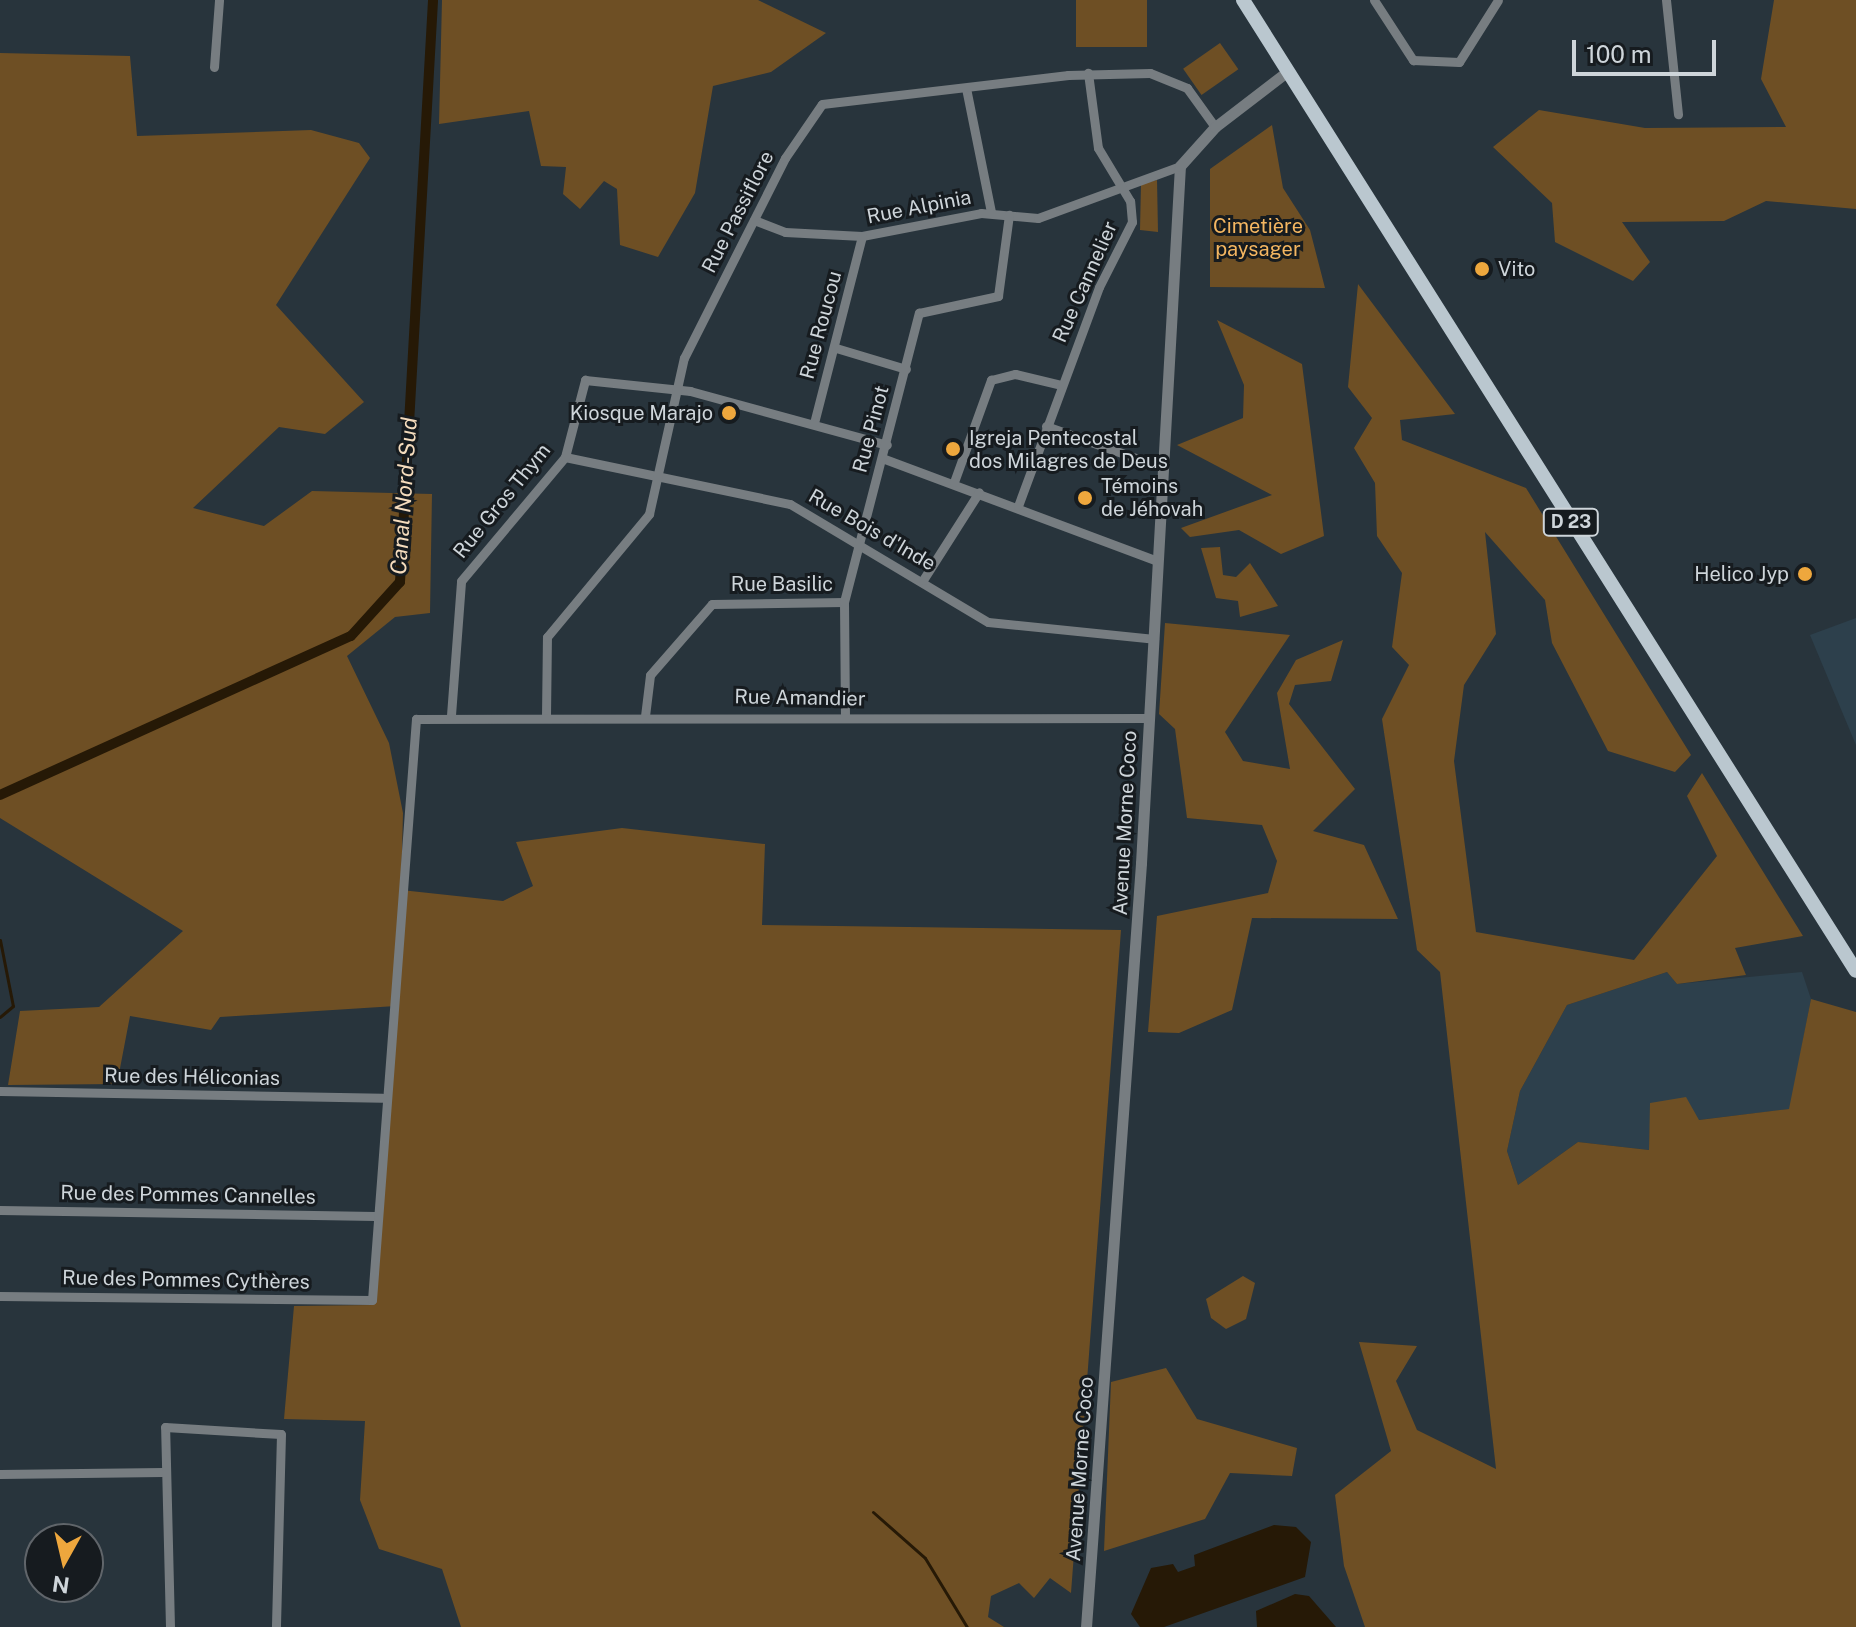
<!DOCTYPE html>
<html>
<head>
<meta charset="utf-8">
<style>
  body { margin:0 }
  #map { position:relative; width:1856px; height:1627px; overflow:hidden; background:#28343c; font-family:"Public Sans",sans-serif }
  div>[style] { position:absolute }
  .built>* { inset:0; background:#2d404c }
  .green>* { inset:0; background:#6e4f24; transform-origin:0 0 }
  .water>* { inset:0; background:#261906 }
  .stream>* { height:3px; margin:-1.5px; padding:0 1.5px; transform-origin:1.5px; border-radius:1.5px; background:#261906 }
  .canal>* { height:10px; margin:-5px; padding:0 5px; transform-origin:5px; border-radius:5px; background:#261906 }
  .minor>* { height:9px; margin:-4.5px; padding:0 4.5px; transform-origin:4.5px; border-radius:4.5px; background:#777d81 }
  .tertiary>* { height:11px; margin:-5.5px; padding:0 5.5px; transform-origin:5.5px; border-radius:5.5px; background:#777d81 }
  .primary>* { height:14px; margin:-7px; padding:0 7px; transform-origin:7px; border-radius:7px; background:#bac7cf }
  .dots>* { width:22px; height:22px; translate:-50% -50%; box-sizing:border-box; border:4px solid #161b1f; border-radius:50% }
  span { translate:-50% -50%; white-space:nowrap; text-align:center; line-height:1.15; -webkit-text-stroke:6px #161b1f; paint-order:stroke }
  .shield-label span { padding:2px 6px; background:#161b1f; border:2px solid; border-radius:6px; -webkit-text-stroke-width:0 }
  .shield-label { font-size:18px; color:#ced5da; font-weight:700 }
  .street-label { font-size:20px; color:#ced5da }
  .park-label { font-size:20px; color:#f4b661 }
  .poi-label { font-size:20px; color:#ced5da }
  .left { translate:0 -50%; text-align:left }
  .right { translate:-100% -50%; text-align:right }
  .water-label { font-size:22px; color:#f5dcbd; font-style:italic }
  .north { position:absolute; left:24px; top:1523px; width:80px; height:80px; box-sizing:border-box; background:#161b1f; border:2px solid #60656a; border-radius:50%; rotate:188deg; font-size:22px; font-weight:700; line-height:32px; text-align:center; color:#ced5da }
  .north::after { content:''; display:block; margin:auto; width:28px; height:36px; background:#eea73d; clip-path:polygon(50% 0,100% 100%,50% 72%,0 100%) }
  .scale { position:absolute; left:1572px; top:40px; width:144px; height:36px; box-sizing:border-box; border:4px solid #ced5da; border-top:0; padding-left:10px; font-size:24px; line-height:28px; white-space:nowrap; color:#ced5da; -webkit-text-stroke:6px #161b1f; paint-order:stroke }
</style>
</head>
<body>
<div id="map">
  <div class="built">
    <div style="clip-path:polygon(1856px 618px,1856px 745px,1810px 635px)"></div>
    <div style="clip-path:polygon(1667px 972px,1677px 984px,1802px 972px,1811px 999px,1790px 1109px,1698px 1120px,1651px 1103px,1649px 1150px,1578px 1142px,1518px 1185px,1507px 1151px,1520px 1091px,1567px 1005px)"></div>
  </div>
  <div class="green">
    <div style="clip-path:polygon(442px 0,758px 0,826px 33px,771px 72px,713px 86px,695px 193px,658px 257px,620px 245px,617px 189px,604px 181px,580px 209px,563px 194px,566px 167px,541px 166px,529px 111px,439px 124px)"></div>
    <div style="left:1076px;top:0;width:71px;height:47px"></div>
    <div style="clip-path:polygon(1774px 0,1856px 0,1856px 209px,1766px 201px,1724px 221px,1622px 222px,1650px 262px,1633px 281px,1555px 242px,1552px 203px,1493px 147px,1539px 110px,1645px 128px,1786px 127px,1761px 79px)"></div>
    <div style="left:1220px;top:43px;width:32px;height:45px;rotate:55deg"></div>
    <div style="clip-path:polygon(0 53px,130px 56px,137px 136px,311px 130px,359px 143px,370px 158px,276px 305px,364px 402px,325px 434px,279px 427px,193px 508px,264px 526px,312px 491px,432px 494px,430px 613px,395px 617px,347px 656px,389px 743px,403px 813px,401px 890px,503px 901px,533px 886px,516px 842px,622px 828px,765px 844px,762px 925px,1121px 930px,1071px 1593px,1050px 1578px,1034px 1598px,1019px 1583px,991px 1596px,988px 1617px,1004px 1627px,461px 1627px,442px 1569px,379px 1549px,360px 1500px,365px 1421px,284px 1419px,294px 1306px,373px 1305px,396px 1006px,220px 1017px,211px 1030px,130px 1016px,117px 1084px,8px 1085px,20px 1011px,99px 1007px,183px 931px,0 818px)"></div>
    <div style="clip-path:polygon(1272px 125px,1283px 188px,1310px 230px,1325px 288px,1210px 287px,1210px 169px)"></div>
    <div style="clip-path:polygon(1157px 180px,1158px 232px,1140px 230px,1141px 184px)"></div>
    <div style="clip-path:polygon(1358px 284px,1455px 414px,1400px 420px,1402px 440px,1526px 488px,1691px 755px,1675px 772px,1608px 751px,1552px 643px,1545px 600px,1485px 532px,1496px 634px,1464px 685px,1454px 761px,1476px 932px,1634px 960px,1717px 856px,1687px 796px,1702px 773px,1803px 936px,1735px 948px,1746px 975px,1677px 984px,1667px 972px,1567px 1005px,1520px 1091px,1507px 1151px,1518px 1185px,1578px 1142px,1649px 1150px,1650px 1103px,1686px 1097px,1699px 1120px,1789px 1109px,1811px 999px,1856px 1012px,1856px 1627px,1365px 1627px,1344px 1566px,1335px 1495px,1391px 1451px,1359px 1342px,1417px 1346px,1396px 1381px,1417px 1430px,1496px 1469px,1440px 972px,1417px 950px,1382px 719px,1409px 665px,1392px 647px,1402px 573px,1377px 536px,1375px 483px,1354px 448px,1372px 418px,1348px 387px)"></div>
    <div style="clip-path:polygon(1217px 320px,1302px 364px,1324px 536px,1281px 554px,1239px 530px,1190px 537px,1181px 528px,1272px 495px,1177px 445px,1243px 418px,1244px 385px)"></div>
    <div style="clip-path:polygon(1220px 547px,1223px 575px,1236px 577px,1250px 563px,1278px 606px,1240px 617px,1238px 601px,1216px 598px,1201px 548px)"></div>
    <div style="clip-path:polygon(1165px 623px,1290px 635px,1225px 732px,1243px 761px,1290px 769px,1277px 693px,1296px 660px,1343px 640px,1331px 681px,1295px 685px,1289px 704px,1355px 789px,1313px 831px,1364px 845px,1398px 919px,1252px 918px,1232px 1010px,1179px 1033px,1148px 1032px,1157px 916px,1268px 893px,1277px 861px,1262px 825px,1187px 818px,1175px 729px,1159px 714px)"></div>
    <div style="clip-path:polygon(1243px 1276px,1255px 1283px,1246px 1319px,1226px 1329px,1211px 1318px,1206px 1299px)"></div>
    <div style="clip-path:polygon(1166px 1368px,1197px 1419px,1297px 1448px,1292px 1476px,1230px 1473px,1205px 1519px,1104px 1551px,1111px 1382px)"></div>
  </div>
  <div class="water">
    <div style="clip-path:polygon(1274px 1525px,1296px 1527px,1311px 1542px,1305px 1577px,1164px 1627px,1140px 1627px,1131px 1614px,1151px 1568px,1173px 1564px,1178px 1572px,1195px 1566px,1194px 1555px)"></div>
    <div style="clip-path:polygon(1295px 1594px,1309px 1596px,1336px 1627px,1257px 1627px,1256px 1611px)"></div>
  </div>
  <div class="stream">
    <div style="left:0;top:940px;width:67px;rotate:78.9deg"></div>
    <div style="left:13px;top:1006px;width:17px;rotate:140deg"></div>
    <div style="left:873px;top:1512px;width:69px;rotate:41.5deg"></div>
    <div style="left:925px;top:1558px;width:81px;rotate:58.7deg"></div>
  </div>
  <div class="canal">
    <div style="left:0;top:795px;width:385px;rotate:-24.4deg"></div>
    <div style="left:351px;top:636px;width:73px;rotate:-47.8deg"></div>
    <div style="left:400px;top:582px;width:583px;rotate:-86.75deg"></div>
  </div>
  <div class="minor">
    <div style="left:1374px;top:0;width:72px;rotate:57deg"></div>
    <div style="left:1413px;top:60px;width:46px;rotate:2.5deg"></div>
    <div style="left:1459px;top:62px;width:73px;rotate:-57.8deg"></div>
    <div style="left:1666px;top:0;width:115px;rotate:84deg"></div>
    <div style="left:214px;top:67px;width:67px;rotate:-85.7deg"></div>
    <div style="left:966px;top:88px;width:126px;rotate:78.6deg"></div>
    <div style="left:754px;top:220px;width:33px;rotate:21deg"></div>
    <div style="left:785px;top:232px;width:77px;rotate:3deg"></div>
    <div style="left:862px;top:236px;width:121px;rotate:-10.9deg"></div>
    <div style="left:981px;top:213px;width:57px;rotate:5deg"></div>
    <div style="left:1038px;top:218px;width:151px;rotate:-20.1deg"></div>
    <div style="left:836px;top:348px;width:73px;rotate:16.7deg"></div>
    <div style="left:814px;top:423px;width:193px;rotate:-75.6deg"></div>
    <div style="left:1046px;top:426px;width:125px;rotate:19.6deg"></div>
    <div style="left:565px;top:457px;width:230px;rotate:11.8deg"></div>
    <div style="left:790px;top:504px;width:230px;rotate:30.8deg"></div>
    <div style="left:988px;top:622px;width:167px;rotate:5.8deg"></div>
    <div style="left:882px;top:458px;width:294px;rotate:20.5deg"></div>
    <div style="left:954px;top:482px;width:109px;rotate:-70.1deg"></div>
    <div style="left:991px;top:380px;width:25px;rotate:-14deg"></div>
    <div style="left:1015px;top:374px;width:47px;rotate:13.4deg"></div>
    <div style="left:1018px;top:506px;width:233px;rotate:-69.7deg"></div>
    <div style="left:1099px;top:287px;width:73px;rotate:-63.1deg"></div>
    <div style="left:1132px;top:222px;width:21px;rotate:-95deg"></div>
    <div style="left:1130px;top:201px;width:62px;rotate:-121.1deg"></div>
    <div style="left:1098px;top:148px;width:76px;rotate:-97.6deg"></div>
    <div style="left:923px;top:580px;width:104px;rotate:-57.5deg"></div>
    <div style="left:451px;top:715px;width:134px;rotate:-85.7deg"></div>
    <div style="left:461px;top:581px;width:162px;rotate:-50deg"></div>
    <div style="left:565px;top:457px;width:80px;rotate:-75.4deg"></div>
    <div style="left:585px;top:380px;width:106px;rotate:6deg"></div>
    <div style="left:690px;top:391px;width:204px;rotate:15.3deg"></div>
    <div style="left:546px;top:716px;width:79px;rotate:-89.3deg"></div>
    <div style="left:547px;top:637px;width:160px;rotate:-50.3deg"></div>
    <div style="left:649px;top:514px;width:160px;rotate:-77.4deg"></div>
    <div style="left:684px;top:358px;width:224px;rotate:-63.2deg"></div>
    <div style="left:785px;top:158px;width:65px;rotate:-55.6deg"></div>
    <div style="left:822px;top:104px;width:248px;rotate:-6.7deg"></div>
    <div style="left:1068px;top:75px;width:82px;rotate:-1.4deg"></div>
    <div style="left:1150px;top:73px;width:40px;rotate:22deg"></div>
    <div style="left:1187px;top:88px;width:48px;rotate:54.3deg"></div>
    <div style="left:645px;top:716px;width:41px;rotate:-83deg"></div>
    <div style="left:650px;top:675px;width:94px;rotate:-48.9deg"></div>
    <div style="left:712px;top:604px;width:132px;rotate:-0.9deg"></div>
    <div style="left:845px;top:717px;width:115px;rotate:-90.5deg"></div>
    <div style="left:844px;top:602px;width:299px;rotate:-75.5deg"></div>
    <div style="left:919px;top:313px;width:81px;rotate:-12.1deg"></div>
    <div style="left:998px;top:296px;width:82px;rotate:-82.3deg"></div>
    <div style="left:0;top:1091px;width:382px;rotate:1deg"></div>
    <div style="left:0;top:1210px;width:375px;rotate:0.9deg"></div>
    <div style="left:0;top:1296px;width:372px;rotate:0.6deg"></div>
    <div style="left:372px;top:1300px;width:583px;rotate:-85.67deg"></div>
    <div style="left:416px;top:719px;width:732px;rotate:-0.08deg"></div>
    <div style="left:0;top:1474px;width:163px;rotate:-0.7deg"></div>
    <div style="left:170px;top:1627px;width:200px;rotate:-91.4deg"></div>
    <div style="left:165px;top:1427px;width:116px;rotate:3.5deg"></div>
    <div style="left:281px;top:1434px;width:193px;rotate:91.5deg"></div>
  </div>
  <div class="tertiary">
    <div style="left:1086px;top:1627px;width:766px;rotate:-85.88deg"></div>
    <div style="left:1141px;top:863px;width:698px;rotate:-86.8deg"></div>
    <div style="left:1180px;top:166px;width:52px;rotate:-48.1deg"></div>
    <div style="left:1215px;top:127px;width:92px;rotate:-37.5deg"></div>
  </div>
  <div class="primary">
    <div style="left:1243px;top:0;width:1148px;rotate:57.74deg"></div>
  </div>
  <div class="dots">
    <div style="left:1482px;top:269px;background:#eea73d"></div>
    <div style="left:729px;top:413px;background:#eea73d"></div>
    <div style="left:953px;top:449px;background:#eea73d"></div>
    <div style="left:1085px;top:498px;background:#eea73d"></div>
    <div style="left:1805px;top:574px;background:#eea73d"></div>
  </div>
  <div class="shield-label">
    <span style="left:1571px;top:522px">D 23</span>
  </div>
  <div class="street-label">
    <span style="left:919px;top:207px;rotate:-11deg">Rue Alpinia</span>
    <span style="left:738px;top:212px;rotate:-63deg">Rue Passiflore</span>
    <span style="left:1085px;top:282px;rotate:-66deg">Rue Cannelier</span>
    <span style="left:821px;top:325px;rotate:-75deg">Rue Roucou</span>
    <span style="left:871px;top:429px;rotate:-75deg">Rue Pinot</span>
    <span style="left:502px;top:501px;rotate:-51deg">Rue Gros Thym</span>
    <span style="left:872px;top:530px;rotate:30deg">Rue Bois d'Inde</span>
    <span style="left:782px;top:584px">Rue Basilic</span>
    <span style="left:800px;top:698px;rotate:1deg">Rue Amandier</span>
    <span style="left:1125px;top:823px;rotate:-87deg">Avenue Morne Coco</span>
    <span style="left:192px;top:1077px;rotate:1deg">Rue des Héliconias</span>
    <span style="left:188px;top:1195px;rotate:1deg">Rue des Pommes Cannelles</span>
    <span style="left:186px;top:1280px;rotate:1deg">Rue des Pommes Cythères</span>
    <span style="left:1080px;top:1469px;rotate:-86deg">Avenue Morne Coco</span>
  </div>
  <div class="park-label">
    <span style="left:1258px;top:238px">Cimetière<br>paysager</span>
  </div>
  <div class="poi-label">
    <span class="left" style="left:1498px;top:269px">Vito</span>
    <span class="right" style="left:713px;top:413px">Kiosque Marajo</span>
    <span class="left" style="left:969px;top:450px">Igreja Pentecostal<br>dos Milagres de Deus</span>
    <span class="left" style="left:1101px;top:498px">Témoins<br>de Jéhovah</span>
    <span class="right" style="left:1789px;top:574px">Helico Jyp</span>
  </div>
  <div class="water-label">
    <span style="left:404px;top:496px;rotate:-86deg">Canal Nord-Sud</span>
  </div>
  <div class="north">N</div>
  <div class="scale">100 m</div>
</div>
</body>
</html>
